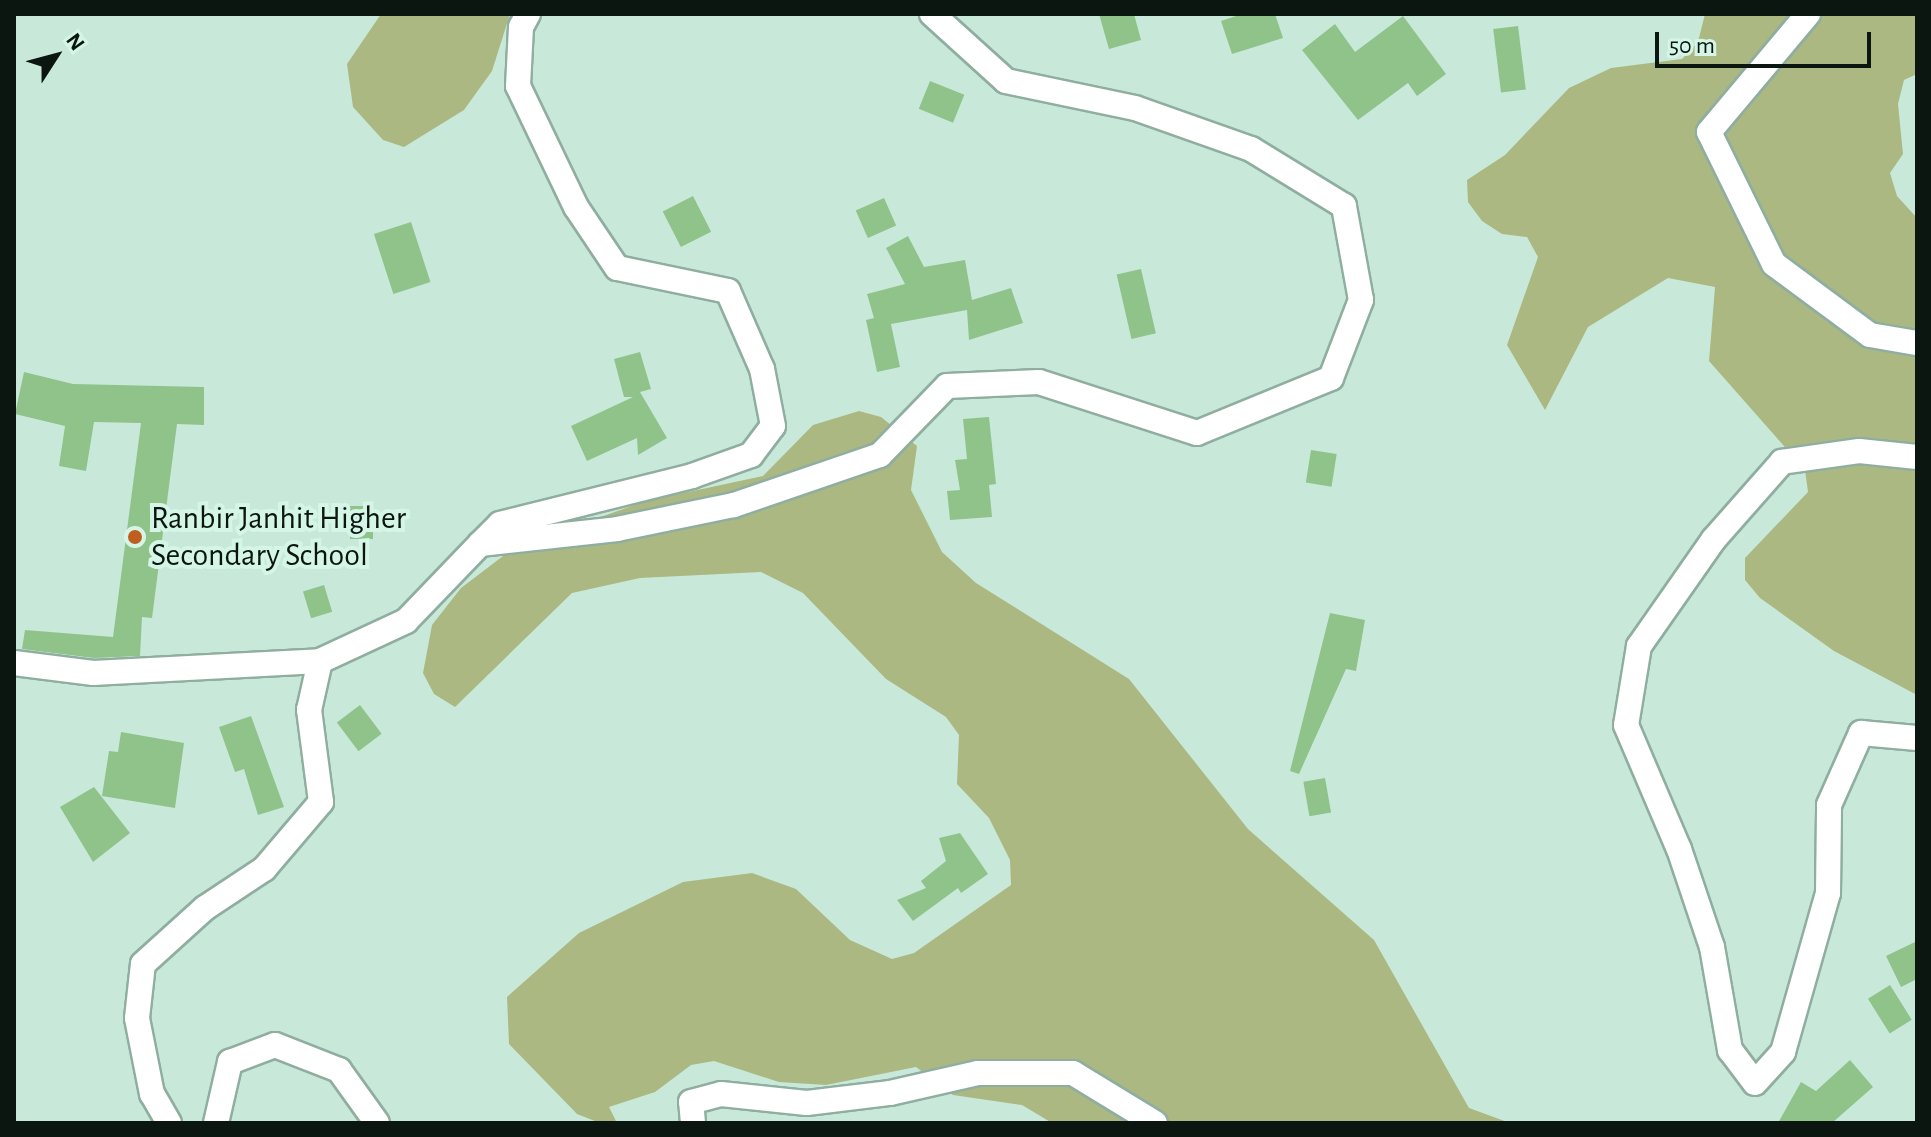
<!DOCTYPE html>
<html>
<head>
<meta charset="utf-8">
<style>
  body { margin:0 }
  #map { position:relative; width:1931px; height:1137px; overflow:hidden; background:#c8e9da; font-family:"Alegreya Sans",sans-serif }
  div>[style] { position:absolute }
  .green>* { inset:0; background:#abb882 }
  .building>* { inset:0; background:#8fc38a; transform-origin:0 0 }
  .roads { filter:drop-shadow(2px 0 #8faea0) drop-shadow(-2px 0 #8faea0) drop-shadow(0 2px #8faea0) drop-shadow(0 -2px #8faea0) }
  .minor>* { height:24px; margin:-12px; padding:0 12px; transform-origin:12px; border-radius:12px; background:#fff }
  .dots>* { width:22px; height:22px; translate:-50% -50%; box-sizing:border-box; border:4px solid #d5f6e7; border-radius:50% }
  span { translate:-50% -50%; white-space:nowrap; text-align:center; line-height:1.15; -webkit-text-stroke:8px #d5f6e7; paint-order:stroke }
  .poi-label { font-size:32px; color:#0b1611 }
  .left { translate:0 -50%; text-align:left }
  .frame { position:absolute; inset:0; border:16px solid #0b1611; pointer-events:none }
  .north { position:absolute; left:16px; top:16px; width:80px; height:80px; -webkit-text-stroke:6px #d5f6e7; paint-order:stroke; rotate:54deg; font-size:22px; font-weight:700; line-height:32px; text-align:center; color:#0b1611 }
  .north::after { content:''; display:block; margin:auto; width:28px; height:36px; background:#0b1611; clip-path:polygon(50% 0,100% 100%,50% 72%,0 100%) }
  .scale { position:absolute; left:1655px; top:32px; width:216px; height:36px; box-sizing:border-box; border:4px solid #0b1611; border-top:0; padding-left:10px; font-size:24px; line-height:28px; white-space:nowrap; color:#0b1611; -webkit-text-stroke:6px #d5f6e7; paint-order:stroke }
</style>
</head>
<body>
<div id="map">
  <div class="green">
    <div style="clip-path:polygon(381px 14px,510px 14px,492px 71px,464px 110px,404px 147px,383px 140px,353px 107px,347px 64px)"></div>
    <div style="clip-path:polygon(1705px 14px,1917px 14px,1917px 74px,1904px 80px,1898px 104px,1903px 154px,1890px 173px,1897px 196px,1917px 218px,1917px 695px,1834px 651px,1760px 598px,1745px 580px,1745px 558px,1808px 492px,1805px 470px,1709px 361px,1715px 287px,1668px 278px,1588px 327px,1545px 410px,1507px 345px,1538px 257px,1527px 237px,1502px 234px,1482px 221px,1468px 202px,1467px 180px,1505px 155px,1569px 88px,1611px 68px,1682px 59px,1698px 42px)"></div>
    <div style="clip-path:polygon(859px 411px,881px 417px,917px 446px,911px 490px,942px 552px,976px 583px,1129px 679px,1248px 829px,1374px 940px,1469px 1108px,1510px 1123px,1052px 1123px,1022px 1105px,953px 1095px,916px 1067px,826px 1085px,779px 1082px,714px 1061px,691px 1065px,655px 1092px,609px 1107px,617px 1123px,600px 1123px,577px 1114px,509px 1044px,507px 997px,579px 933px,683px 882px,752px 873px,796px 889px,850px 940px,892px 959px,914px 953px,1011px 885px,1010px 860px,989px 818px,957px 784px,959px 735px,946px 717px,886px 679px,803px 593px,761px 572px,640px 578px,572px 593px,455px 707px,434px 694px,423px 673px,432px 625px,461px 588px,515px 547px,646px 501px,763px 476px,813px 425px)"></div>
  </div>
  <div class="building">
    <div style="clip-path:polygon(1099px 14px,1134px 14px,1141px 40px,1109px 49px)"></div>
    <div style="clip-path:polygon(1242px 14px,1275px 14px,1283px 38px,1232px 54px,1221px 21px)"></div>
    <div style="clip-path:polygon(1403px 16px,1446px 74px,1417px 96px,1408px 83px,1358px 120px,1302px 50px,1335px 24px,1355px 52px)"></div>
    <div style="left:1518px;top:26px;width:64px;height:25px;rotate:83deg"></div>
    <div style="left:930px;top:81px;width:37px;height:30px;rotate:22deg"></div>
    <div style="left:693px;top:196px;width:40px;height:34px;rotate:63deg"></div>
    <div style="left:884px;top:198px;width:30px;height:31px;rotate:66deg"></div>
    <div style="left:411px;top:222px;width:63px;height:39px;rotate:72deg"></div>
    <div style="clip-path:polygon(908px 236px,924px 267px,965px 260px,972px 300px,1011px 288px,1023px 323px,969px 340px,967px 310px,891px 324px,900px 367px,877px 372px,866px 320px,874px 318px,867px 294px,905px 284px,886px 248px)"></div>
    <div style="left:1141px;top:269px;width:66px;height:25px;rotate:77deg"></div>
    <div style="clip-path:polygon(640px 352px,651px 389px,640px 392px,667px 438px,638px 455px,637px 438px,587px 461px,571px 426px,633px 397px,624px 397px,614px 359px)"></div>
    <div style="clip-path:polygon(24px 372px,73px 384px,204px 387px,204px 425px,177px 424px,152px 618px,142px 617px,140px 656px,94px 658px,22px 649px,25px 630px,113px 637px,141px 423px,94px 422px,86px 471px,59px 466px,65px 426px,15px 414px)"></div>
    <div style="clip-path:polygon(989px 417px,996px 484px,989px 485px,992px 517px,950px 520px,947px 491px,960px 490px,955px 460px,967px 459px,963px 419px)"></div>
    <div style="left:1311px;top:450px;width:26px;height:33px;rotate:9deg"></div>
    <div style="left:350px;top:506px;width:23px;height:33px"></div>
    <div style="left:324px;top:585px;width:28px;height:22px;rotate:73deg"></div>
    <div style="clip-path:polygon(1330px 613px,1365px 620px,1356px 671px,1346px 669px,1299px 774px,1290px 771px)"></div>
    <div style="left:360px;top:705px;width:36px;height:29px;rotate:53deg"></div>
    <div style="clip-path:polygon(251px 716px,284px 807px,258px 815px,244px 769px,235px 772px,219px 727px)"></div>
    <div style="clip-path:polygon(121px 732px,184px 743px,175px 808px,102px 796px,109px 751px,118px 752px)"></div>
    <div style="left:1325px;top:778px;width:35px;height:22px;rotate:80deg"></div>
    <div style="clip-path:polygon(94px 787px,130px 833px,93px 862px,60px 807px)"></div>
    <div style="clip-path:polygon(960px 833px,988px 874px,961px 893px,958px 888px,913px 921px,897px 900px,926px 888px,921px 881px,946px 861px,939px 838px)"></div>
    <div style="clip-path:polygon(1917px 941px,1917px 979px,1901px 987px,1886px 956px)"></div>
    <div style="left:1890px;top:985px;width:41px;height:26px;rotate:58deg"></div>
    <div style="clip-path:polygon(1850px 1060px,1873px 1087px,1832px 1123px,1778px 1123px,1801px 1082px,1816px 1091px)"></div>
  </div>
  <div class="roads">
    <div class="minor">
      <div style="left:1808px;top:14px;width:154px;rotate:130deg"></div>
      <div style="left:1709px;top:132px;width:147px;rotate:63.8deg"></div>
      <div style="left:1774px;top:264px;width:119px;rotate:36.5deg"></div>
      <div style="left:1870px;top:335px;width:48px;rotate:9.7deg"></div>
      <div style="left:1917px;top:457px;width:58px;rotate:-174.1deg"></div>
      <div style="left:1859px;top:451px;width:78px;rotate:171.9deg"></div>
      <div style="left:1782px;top:462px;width:103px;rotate:131.4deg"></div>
      <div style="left:1714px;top:539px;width:131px;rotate:125deg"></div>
      <div style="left:1639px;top:646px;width:80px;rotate:99.3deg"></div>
      <div style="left:1626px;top:725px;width:135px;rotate:66.9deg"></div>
      <div style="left:1679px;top:849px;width:103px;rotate:71.4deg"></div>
      <div style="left:1712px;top:947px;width:105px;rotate:80.1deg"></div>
      <div style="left:1730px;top:1050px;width:41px;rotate:52.9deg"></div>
      <div style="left:1755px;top:1083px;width:42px;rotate:-47.9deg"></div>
      <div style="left:1783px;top:1052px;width:165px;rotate:-74.2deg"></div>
      <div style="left:1828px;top:893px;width:88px;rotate:-89.3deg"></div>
      <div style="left:1829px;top:805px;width:79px;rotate:-66deg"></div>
      <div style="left:1861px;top:733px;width:56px;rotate:5.1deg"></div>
      <div style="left:480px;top:544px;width:28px;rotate:-45deg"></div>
      <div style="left:500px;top:524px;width:198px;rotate:-14deg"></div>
      <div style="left:692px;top:476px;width:63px;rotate:-19.6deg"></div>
      <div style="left:751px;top:455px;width:36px;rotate:-53deg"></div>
      <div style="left:773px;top:426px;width:58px;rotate:-100.9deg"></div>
      <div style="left:762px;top:369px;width:85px;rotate:-113.6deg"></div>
      <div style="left:728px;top:291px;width:113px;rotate:-168.3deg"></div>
      <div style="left:617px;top:268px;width:73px;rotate:-123.9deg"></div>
      <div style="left:576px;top:207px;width:134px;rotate:-115.6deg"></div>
      <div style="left:518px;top:86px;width:59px;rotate:-87.1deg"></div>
      <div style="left:521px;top:27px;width:15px;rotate:-62deg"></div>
      <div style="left:14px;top:663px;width:80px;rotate:7.2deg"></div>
      <div style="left:93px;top:673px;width:227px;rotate:-3deg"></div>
      <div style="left:320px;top:661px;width:95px;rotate:-24.9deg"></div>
      <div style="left:406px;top:621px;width:107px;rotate:-46.1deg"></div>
      <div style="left:480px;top:544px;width:138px;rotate:-6.2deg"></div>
      <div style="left:617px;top:529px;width:119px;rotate:-11.6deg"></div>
      <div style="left:734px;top:505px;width:154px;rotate:-18.9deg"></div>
      <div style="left:880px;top:455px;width:96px;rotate:-45.8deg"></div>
      <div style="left:947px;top:386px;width:92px;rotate:-2.5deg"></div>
      <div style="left:1039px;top:382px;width:166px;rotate:17.9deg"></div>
      <div style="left:1197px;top:433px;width:145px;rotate:-22.3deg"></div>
      <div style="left:1331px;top:378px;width:84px;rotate:-69deg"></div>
      <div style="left:1361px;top:300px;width:96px;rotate:-100.3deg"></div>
      <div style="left:1344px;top:206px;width:109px;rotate:-148.5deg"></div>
      <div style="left:1251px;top:149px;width:123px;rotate:-160.5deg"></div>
      <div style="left:1135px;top:108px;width:132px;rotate:-168.2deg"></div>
      <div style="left:1006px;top:81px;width:100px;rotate:-137.8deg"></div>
      <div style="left:169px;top:1123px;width:34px;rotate:-120deg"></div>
      <div style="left:152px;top:1094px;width:77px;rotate:-101.2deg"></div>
      <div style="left:137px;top:1018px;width:54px;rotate:-83.7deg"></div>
      <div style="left:143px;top:964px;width:84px;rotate:-42.1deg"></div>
      <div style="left:205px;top:908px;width:71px;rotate:-33.5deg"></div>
      <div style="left:264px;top:869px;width:88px;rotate:-49.6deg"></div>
      <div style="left:321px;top:802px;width:93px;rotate:-97.4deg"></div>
      <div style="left:309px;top:710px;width:50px;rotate:-77.3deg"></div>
      <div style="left:216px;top:1123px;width:63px;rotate:-77.1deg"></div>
      <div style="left:230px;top:1062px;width:48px;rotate:-20.7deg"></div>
      <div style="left:275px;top:1045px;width:69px;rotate:21.3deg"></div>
      <div style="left:339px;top:1070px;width:65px;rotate:54.4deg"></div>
      <div style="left:693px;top:1123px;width:21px;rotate:-95deg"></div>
      <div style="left:691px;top:1102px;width:31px;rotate:-15deg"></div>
      <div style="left:721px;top:1094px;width:86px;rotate:6deg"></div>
      <div style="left:807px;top:1103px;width:84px;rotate:-6.9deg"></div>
      <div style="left:890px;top:1093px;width:90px;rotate:-12.8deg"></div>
      <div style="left:978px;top:1073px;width:95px"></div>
      <div style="left:1073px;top:1073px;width:96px;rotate:31.4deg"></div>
    </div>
  </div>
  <div class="dots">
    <div style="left:135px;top:537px;background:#bf5e1e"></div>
  </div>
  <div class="poi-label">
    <span class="left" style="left:151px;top:537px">Ranbir Janhit Higher<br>Secondary School</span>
  </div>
  <div class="frame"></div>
  <div class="north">N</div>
  <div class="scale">50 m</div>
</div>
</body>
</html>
